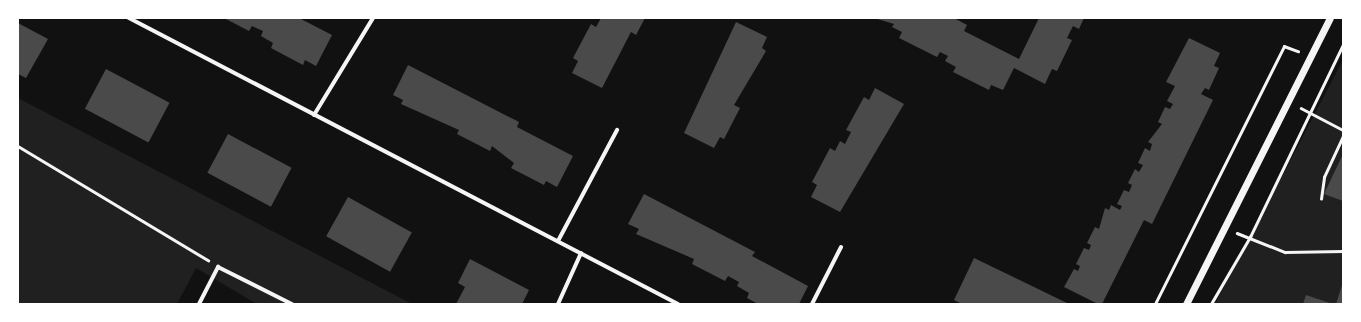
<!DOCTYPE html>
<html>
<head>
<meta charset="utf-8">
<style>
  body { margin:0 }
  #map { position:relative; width:1361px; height:322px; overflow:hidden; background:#111; font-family:"Archivo Narrow",sans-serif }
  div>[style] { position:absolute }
  .green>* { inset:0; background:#202020 }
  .building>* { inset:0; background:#4a4a4a; transform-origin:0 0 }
  .path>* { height:2.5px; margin:-1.25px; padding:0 1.25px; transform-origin:1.25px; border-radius:1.25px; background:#f5f5f5 }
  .minor>* { height:4px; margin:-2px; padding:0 2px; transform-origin:2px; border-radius:2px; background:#f5f5f5 }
  .tertiary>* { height:7px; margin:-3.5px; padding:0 3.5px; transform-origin:3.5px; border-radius:3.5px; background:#f5f5f5 }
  span { translate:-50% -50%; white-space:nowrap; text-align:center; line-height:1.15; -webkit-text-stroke:4px #fff; paint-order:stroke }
  .frame { position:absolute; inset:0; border:19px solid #fff; pointer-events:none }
</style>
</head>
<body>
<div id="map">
  <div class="green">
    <div style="clip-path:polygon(1343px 60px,1343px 304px,1215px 304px)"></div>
    <div style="clip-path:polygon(18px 98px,412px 304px,257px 304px,196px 268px,177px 304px,18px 304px)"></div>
  </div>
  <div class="building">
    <div style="clip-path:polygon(224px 18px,299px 18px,332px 35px,316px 66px,305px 60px,303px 65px,271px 48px,273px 43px,261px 36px,263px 31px,252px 26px,249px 31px)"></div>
    <div style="clip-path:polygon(601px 18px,645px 18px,636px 35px,631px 32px,602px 88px,572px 73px,578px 61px,573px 58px,591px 24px,596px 27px)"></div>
    <div style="clip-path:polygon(874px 18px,954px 18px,967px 25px,964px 31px,1019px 59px,1039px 18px,1084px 18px,1079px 29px,1073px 26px,1067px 38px,1072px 40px,1057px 71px,1052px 69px,1045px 84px,1014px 68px,1003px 90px,991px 85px,989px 90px,953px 72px,956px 67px,945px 61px,948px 56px,940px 52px,937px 57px,899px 38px,902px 32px,892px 27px,894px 24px)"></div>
    <div style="clip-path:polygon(736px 22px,767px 37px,762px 48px,766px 51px,734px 105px,740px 108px,724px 139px,720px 137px,714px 148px,684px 133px)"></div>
    <div style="clip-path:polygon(18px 23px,48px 39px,26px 78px,18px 74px)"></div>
    <div style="clip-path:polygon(1189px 38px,1220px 53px,1214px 66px,1219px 68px,1209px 90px,1205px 88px,1201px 94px,1213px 100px,1152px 224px,1144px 220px,1102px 304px,1098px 304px,1064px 287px,1074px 269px,1078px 271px,1080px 266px,1076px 264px,1084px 248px,1089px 250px,1091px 245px,1087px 243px,1095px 227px,1099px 229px,1105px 208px,1109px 210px,1111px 205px,1120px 210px,1122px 206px,1117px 204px,1124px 190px,1129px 192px,1132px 185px,1128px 183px,1135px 169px,1139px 172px,1143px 165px,1138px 163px,1145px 148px,1150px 151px,1152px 144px,1148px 142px,1162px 124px,1158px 122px,1165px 107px,1170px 109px,1173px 104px,1167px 101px,1175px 86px,1166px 82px)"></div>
    <div style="clip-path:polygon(408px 65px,519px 122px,517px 127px,573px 156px,557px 187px,546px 181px,544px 185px,511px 168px,514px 163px,492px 146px,490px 151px,457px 134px,459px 130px,401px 104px,403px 100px,393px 95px)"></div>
    <div style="left:106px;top:69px;width:72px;height:45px;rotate:28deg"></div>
    <div style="clip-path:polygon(875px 88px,904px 104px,840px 212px,811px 197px,817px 185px,812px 182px,830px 148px,835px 151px,840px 141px,845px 144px,851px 132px,846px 130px,864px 97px,869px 100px)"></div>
    <div style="left:228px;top:134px;width:72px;height:44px;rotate:28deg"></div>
    <div style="clip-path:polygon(1343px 154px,1343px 201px,1324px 194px)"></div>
    <div style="clip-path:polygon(644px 194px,755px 252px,752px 256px,808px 286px,799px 304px,758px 304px,747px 298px,749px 293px,737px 286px,739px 282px,728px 276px,725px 281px,692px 264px,694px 259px,636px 234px,639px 229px,628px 224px)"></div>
    <div style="left:348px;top:197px;width:73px;height:45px;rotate:29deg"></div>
    <div style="clip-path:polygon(974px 258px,1069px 304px,962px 304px,954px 300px)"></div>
    <div style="clip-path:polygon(470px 259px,529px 290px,522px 304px,456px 304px,465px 287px,458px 283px)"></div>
    <div style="clip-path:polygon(1343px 282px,1343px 304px,1336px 304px)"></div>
    <div style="clip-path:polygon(1306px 295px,1333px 304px,1303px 304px)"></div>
  </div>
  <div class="path">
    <div style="left:1301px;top:108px;width:47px;rotate:27.6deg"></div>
    <div style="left:18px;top:146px;width:222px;rotate:31deg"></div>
    <div style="left:1321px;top:199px;width:22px;rotate:-82deg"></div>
    <div style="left:1324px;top:177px;width:45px;rotate:-65.1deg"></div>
    <div style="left:1237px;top:233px;width:52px;rotate:21.6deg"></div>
    <div style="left:1285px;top:252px;width:58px;rotate:-1deg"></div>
    <div style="left:1155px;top:304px;width:288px;rotate:-63.4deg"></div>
    <div style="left:1284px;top:46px;width:15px;rotate:20deg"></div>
    <div style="left:1211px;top:304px;width:78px;rotate:-59.8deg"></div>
    <div style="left:1250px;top:237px;width:213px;rotate:-64.2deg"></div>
  </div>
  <div class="minor">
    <div style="left:129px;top:18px;width:619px;rotate:27.52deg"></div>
    <div style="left:314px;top:115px;width:114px;rotate:-58.7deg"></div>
    <div style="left:558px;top:241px;width:126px;rotate:-62deg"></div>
    <div style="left:199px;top:304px;width:42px;rotate:-62.8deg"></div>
    <div style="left:218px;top:267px;width:83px;rotate:26.6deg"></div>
    <div style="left:558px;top:304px;width:56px;rotate:-65.7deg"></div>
    <div style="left:812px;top:304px;width:64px;rotate:-63deg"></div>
  </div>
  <div class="tertiary">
    <div style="left:1186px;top:304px;width:320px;rotate:-63.3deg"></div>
  </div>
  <div class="frame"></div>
</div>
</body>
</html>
